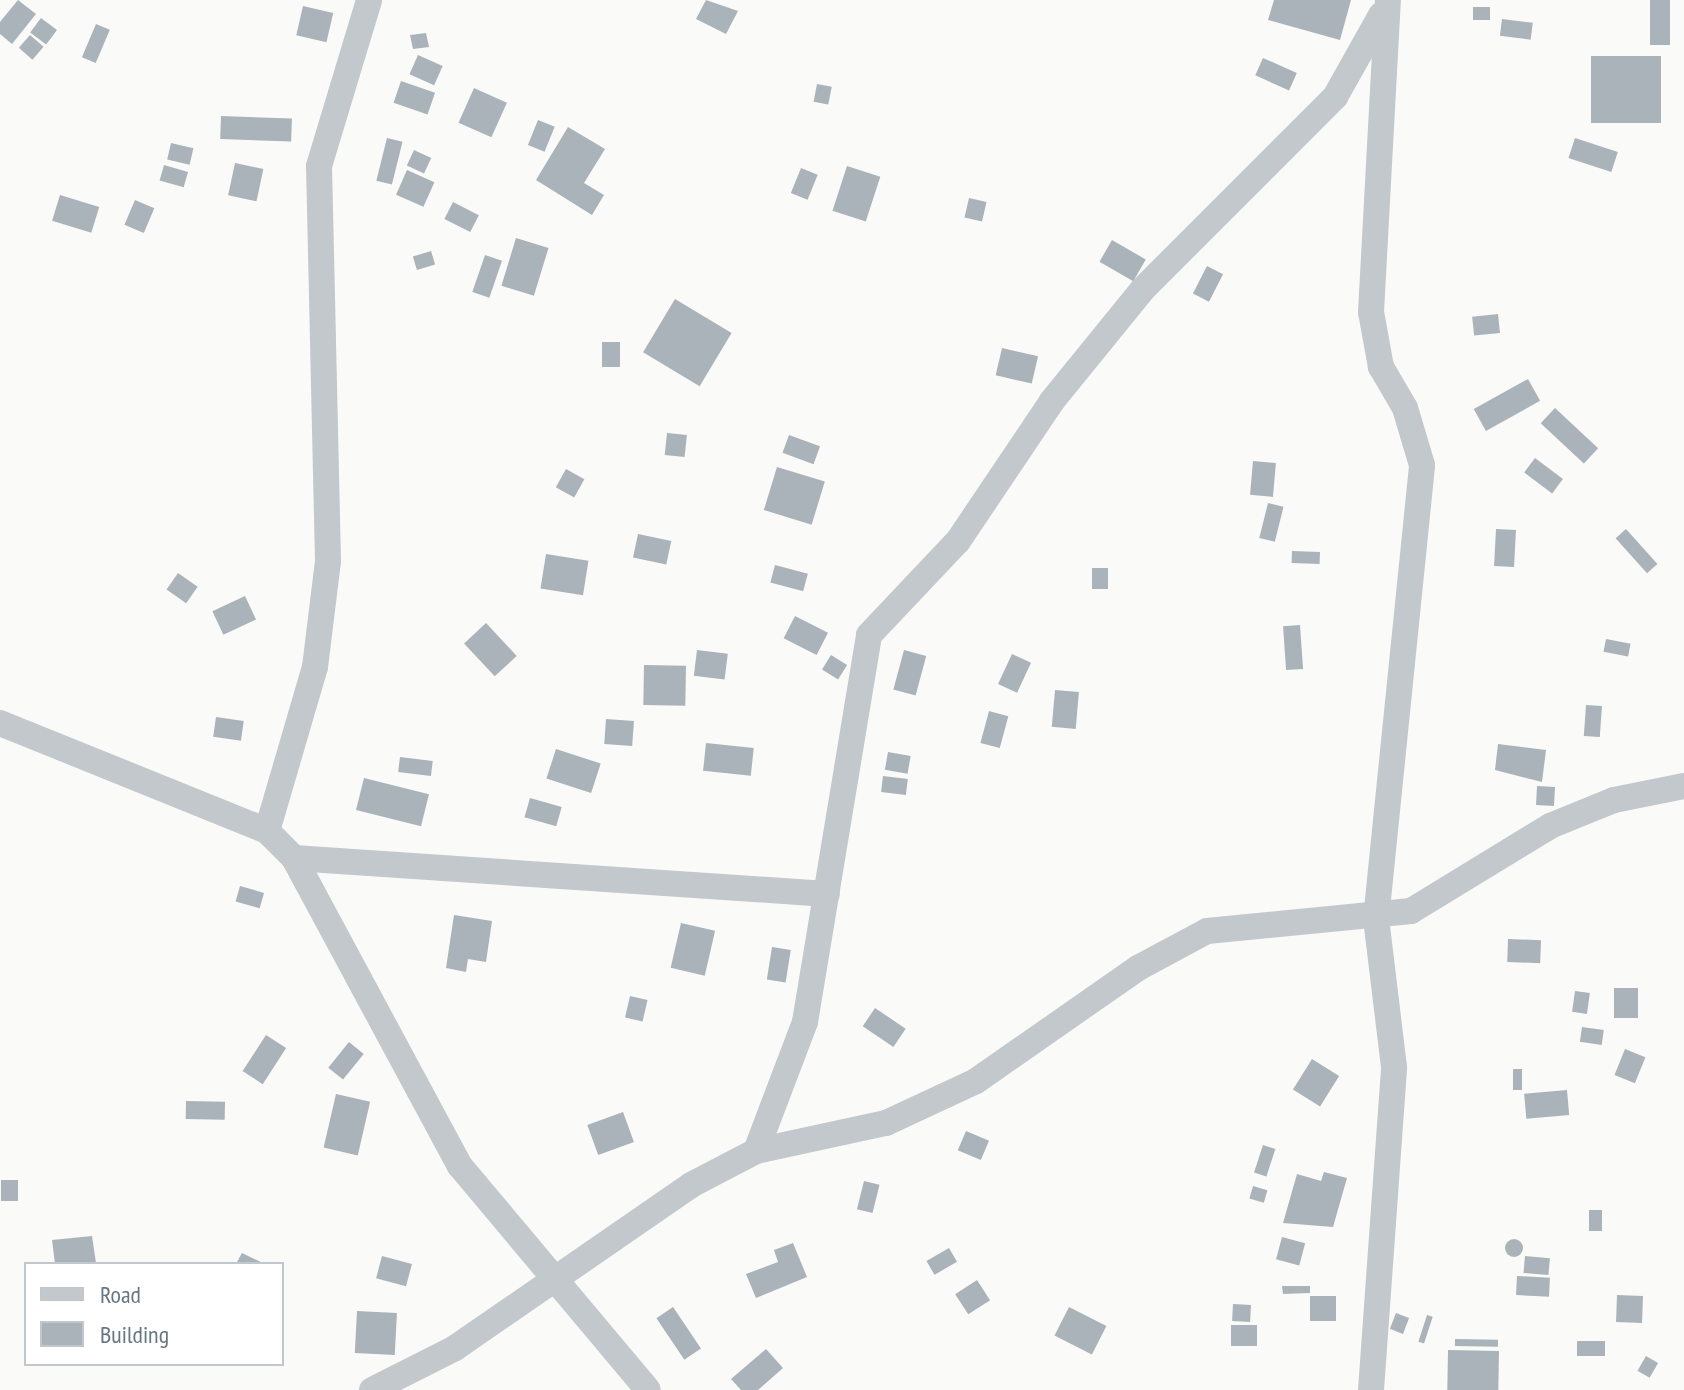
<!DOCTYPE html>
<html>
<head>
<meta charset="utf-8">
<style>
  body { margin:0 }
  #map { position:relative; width:1684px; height:1390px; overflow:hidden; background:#fafaf8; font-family:"PT Sans Narrow",sans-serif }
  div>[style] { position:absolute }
  .building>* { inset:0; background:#aab3b9; transform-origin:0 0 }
  .round { border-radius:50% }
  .minor>* { height:26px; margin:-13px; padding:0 13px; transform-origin:13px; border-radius:13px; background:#c3c8cc }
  span { translate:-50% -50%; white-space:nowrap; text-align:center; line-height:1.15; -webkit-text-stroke:8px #fff; paint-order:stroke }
  .legend { position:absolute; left:24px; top:1262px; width:260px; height:104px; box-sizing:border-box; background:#fff; border:2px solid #c1c8cd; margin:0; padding:10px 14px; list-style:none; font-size:24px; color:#657683 }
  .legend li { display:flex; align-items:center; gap:16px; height:40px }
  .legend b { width:40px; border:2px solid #c1c8cd }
</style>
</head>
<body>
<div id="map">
  <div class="building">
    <div style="clip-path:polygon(18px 0,36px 14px,12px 44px,0 34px,0 22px)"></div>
    <div style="clip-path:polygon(706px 0,738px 11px,726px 34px,696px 19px)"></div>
    <div style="clip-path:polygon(1274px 0,1351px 0,1340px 40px,1268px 20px)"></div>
    <div style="left:1650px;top:0;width:20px;height:45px"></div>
    <div style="left:303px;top:6px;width:31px;height:30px;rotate:13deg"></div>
    <div style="left:1473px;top:7px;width:17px;height:13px"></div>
    <div style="left:41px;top:18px;width:20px;height:18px;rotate:37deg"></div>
    <div style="left:1502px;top:19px;width:31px;height:17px;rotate:7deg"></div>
    <div style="left:96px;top:24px;width:15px;height:36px;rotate:23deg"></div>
    <div style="clip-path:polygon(426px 33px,429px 47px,413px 49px,410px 35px)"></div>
    <div style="left:30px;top:35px;width:18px;height:17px;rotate:41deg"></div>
    <div style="left:418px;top:55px;width:27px;height:21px;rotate:24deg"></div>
    <div style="left:1591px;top:56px;width:70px;height:67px"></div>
    <div style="left:1263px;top:58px;width:37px;height:19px;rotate:24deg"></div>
    <div style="left:401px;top:81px;width:36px;height:23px;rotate:19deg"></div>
    <div style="left:817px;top:84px;width:15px;height:18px;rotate:11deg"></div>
    <div style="left:474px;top:88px;width:36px;height:38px;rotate:24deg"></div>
    <div style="left:221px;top:116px;width:71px;height:23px;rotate:2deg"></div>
    <div style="left:538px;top:120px;width:18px;height:27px;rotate:22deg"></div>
    <div style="clip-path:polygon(568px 127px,605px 149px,584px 183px,604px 195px,592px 215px,536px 180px)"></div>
    <div style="left:387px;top:138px;width:16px;height:44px;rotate:14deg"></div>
    <div style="left:1575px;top:138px;width:45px;height:21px;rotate:18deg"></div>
    <div style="left:171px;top:143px;width:23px;height:17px;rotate:13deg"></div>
    <div style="left:414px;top:150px;width:19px;height:17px;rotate:25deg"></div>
    <div style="left:235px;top:163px;width:29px;height:33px;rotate:12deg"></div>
    <div style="left:164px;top:165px;width:25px;height:16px;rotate:16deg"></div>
    <div style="left:847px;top:166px;width:35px;height:47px;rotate:18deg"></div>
    <div style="left:801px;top:168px;width:18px;height:27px;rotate:22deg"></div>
    <div style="left:407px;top:170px;width:30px;height:27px;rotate:24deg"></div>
    <div style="left:60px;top:195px;width:41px;height:27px;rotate:17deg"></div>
    <div style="left:969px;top:198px;width:18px;height:20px;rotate:13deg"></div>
    <div style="left:135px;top:200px;width:21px;height:27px;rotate:23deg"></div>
    <div style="left:453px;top:202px;width:29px;height:19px;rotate:27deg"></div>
    <div style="left:516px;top:238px;width:34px;height:50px;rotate:17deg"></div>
    <div style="left:1112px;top:240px;width:39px;height:25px;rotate:30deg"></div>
    <div style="left:431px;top:251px;width:14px;height:19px;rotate:73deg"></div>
    <div style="left:485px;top:255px;width:18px;height:39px;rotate:19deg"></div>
    <div style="left:1207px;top:266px;width:18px;height:31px;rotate:27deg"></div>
    <div style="left:675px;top:299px;width:66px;height:62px;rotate:31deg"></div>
    <div style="left:1498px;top:314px;width:19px;height:26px;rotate:84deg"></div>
    <div style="left:602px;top:342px;width:18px;height:25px"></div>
    <div style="left:1002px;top:348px;width:37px;height:28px;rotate:13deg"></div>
    <div style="left:1528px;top:379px;width:25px;height:62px;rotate:61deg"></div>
    <div style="left:1555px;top:408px;width:59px;height:21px;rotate:43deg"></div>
    <div style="left:667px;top:433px;width:20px;height:22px;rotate:6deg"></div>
    <div style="left:789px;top:435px;width:33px;height:19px;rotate:20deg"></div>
    <div style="left:1535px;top:458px;width:35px;height:18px;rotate:37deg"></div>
    <div style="left:1253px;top:461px;width:23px;height:34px;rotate:5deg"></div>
    <div style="left:777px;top:467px;width:50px;height:45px;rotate:17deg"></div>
    <div style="left:566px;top:469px;width:21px;height:21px;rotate:29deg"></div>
    <div style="left:1268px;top:503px;width:16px;height:36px;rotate:14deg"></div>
    <div style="left:1496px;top:529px;width:20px;height:37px;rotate:3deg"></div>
    <div style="left:1626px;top:529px;width:47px;height:14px;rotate:48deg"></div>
    <div style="left:638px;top:534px;width:34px;height:24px;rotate:12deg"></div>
    <div style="left:1292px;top:551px;width:28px;height:12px;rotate:2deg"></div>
    <div style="left:546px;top:554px;width:43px;height:35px;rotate:9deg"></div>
    <div style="left:775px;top:565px;width:34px;height:18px;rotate:15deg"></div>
    <div style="left:1092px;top:568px;width:16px;height:21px"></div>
    <div style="left:178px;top:573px;width:24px;height:20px;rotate:35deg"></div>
    <div style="left:245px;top:596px;width:26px;height:36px;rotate:65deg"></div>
    <div style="left:795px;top:616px;width:37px;height:25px;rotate:27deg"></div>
    <div style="left:486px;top:623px;width:45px;height:30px;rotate:47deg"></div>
    <div style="left:1300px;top:625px;width:44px;height:17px;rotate:86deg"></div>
    <div style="left:1606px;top:639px;width:25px;height:13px;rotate:11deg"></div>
    <div style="left:697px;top:650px;width:31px;height:26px;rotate:7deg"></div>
    <div style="left:904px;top:650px;width:23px;height:41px;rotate:15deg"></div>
    <div style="left:1012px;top:654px;width:21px;height:33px;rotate:25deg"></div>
    <div style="left:831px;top:655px;width:19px;height:17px;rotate:32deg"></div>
    <div style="left:644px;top:665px;width:42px;height:40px;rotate:1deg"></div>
    <div style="left:1055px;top:690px;width:24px;height:37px;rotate:5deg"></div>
    <div style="left:1586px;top:705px;width:16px;height:31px;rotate:4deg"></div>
    <div style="left:989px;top:711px;width:20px;height:33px;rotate:15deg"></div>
    <div style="left:216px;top:717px;width:28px;height:20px;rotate:8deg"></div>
    <div style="left:606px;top:719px;width:28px;height:25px;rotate:4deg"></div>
    <div style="left:706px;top:743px;width:48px;height:28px;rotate:6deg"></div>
    <div style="clip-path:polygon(1498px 744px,1546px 750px,1542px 782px,1495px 770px)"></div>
    <div style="left:556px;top:749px;width:47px;height:31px;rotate:18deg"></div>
    <div style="left:888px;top:752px;width:23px;height:18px;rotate:10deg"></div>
    <div style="left:400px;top:757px;width:33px;height:15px;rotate:7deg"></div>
    <div style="left:883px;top:776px;width:25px;height:16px;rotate:7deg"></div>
    <div style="left:364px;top:778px;width:67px;height:33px;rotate:14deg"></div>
    <div style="left:1537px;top:786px;width:18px;height:19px;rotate:3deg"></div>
    <div style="left:530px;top:798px;width:33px;height:20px;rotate:16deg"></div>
    <div style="left:240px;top:886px;width:25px;height:16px;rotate:16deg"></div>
    <div style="clip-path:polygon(454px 915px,492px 921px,486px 962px,468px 959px,466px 972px,446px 968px)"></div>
    <div style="left:681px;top:923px;width:35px;height:46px;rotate:13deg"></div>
    <div style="left:1508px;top:939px;width:33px;height:23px;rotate:2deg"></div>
    <div style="left:772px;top:947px;width:19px;height:33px;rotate:9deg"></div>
    <div style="left:1614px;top:988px;width:24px;height:30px"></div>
    <div style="left:1575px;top:991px;width:15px;height:21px;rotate:8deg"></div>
    <div style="left:630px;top:996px;width:18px;height:22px;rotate:13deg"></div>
    <div style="left:875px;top:1008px;width:37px;height:22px;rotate:34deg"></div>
    <div style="left:1582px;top:1027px;width:22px;height:15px;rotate:8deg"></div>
    <div style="left:266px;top:1035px;width:24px;height:43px;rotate:33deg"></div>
    <div style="left:349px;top:1042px;width:19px;height:33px;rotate:39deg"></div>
    <div style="left:1625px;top:1049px;width:22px;height:28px;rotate:22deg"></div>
    <div style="left:1312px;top:1059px;width:32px;height:36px;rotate:32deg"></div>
    <div style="left:1513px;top:1069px;width:9px;height:21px"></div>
    <div style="left:1567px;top:1090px;width:25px;height:43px;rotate:85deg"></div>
    <div style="left:336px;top:1094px;width:35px;height:55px;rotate:13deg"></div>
    <div style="left:186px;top:1101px;width:39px;height:18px;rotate:1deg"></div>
    <div style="left:623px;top:1112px;width:32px;height:38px;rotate:70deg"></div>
    <div style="left:966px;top:1131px;width:25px;height:21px;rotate:23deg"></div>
    <div style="left:1263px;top:1145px;width:13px;height:29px;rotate:18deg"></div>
    <div style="clip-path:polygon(1324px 1172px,1347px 1178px,1333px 1227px,1283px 1223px,1297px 1174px,1321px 1181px)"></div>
    <div style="left:1px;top:1180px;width:17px;height:21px"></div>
    <div style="left:864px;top:1181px;width:16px;height:29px;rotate:14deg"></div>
    <div style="left:1253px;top:1186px;width:15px;height:13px;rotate:16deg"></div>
    <div style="left:1589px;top:1210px;width:13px;height:21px"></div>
    <div style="clip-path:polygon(92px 1236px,96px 1263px,55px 1264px,52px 1240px)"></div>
    <div style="left:1282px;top:1237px;width:24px;height:23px;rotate:15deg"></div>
    <div class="round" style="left:1505px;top:1239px;width:18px;height:18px"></div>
    <div style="clip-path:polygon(793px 1243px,807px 1277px,756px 1298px,746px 1274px,778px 1262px,774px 1250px)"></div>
    <div style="left:949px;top:1248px;width:16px;height:26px;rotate:60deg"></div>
    <div style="clip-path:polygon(242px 1253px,265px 1264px,236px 1264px)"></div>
    <div style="left:382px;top:1256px;width:31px;height:23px;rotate:15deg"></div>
    <div style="left:1525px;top:1256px;width:25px;height:17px;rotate:5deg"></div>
    <div style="left:1517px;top:1276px;width:33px;height:19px;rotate:3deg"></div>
    <div style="left:977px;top:1280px;width:24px;height:26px;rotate:57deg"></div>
    <div style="clip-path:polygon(1282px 1286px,1310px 1286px,1310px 1293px,1283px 1294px)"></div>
    <div style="left:1617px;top:1295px;width:26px;height:27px;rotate:2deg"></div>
    <div style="left:1310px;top:1296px;width:26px;height:25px"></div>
    <div style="left:1233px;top:1304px;width:18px;height:17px;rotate:3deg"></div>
    <div style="left:673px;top:1307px;width:50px;height:20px;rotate:56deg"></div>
    <div style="left:1069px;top:1307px;width:42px;height:32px;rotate:27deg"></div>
    <div style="left:357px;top:1311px;width:40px;height:42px;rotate:3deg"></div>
    <div style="left:1396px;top:1313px;width:14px;height:17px;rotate:21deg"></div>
    <div style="left:1427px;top:1315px;width:6px;height:28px;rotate:18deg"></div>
    <div style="left:1231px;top:1325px;width:26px;height:21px"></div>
    <div style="left:1455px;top:1339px;width:43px;height:7px;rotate:1deg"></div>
    <div style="left:1577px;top:1341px;width:28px;height:15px"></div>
    <div style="clip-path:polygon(766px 1349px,783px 1368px,758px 1390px,741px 1390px,731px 1379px)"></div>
    <div style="left:1448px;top:1350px;width:51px;height:40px;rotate:1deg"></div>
    <div style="left:1646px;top:1356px;width:14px;height:17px;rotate:30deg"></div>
  </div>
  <div class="minor">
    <div style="left:0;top:723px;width:288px;rotate:22deg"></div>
    <div style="left:267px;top:831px;width:38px;rotate:45deg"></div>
    <div style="left:294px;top:858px;width:350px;rotate:61.7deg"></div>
    <div style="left:460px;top:1166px;width:292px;rotate:50deg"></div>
    <div style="left:267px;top:831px;width:171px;rotate:-73.7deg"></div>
    <div style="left:315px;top:667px;width:107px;rotate:-83deg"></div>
    <div style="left:328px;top:561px;width:395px;rotate:-91.3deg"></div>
    <div style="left:319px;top:166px;width:173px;rotate:-73.2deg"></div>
    <div style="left:294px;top:858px;width:534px;rotate:3.86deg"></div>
    <div style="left:756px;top:1151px;width:138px;rotate:-69.2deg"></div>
    <div style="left:805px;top:1022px;width:392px;rotate:-80.6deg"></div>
    <div style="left:869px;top:635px;width:129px;rotate:-46.6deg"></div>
    <div style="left:958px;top:541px;width:169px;rotate:-56.1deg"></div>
    <div style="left:1052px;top:401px;width:144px;rotate:-50.9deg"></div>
    <div style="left:1143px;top:289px;width:272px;rotate:-45deg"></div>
    <div style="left:1335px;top:97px;width:94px;rotate:-60.7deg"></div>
    <div style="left:372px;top:1390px;width:93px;rotate:-26.8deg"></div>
    <div style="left:455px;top:1348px;width:287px;rotate:-34.6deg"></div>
    <div style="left:691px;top:1185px;width:73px;rotate:-27.6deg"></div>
    <div style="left:756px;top:1151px;width:133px;rotate:-12.2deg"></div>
    <div style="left:886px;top:1123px;width:99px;rotate:-25deg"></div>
    <div style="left:976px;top:1081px;width:198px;rotate:-34.9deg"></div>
    <div style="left:1138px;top:968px;width:78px;rotate:-28.2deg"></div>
    <div style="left:1207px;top:931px;width:205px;rotate:-5.6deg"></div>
    <div style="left:1411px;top:911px;width:163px;rotate:-31.4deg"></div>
    <div style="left:1550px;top:826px;width:69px;rotate:-22.1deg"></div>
    <div style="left:1614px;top:800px;width:71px;rotate:-11.3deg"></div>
    <div style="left:1371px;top:1390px;width:324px;rotate:-85.9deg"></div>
    <div style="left:1394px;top:1067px;width:149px;rotate:-96.9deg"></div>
    <div style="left:1376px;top:919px;width:456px;rotate:-84.2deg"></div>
    <div style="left:1422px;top:465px;width:59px;rotate:-106.6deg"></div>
    <div style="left:1405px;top:408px;width:48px;rotate:-120.3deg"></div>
    <div style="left:1381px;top:367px;width:56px;rotate:-100.3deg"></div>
    <div style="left:1371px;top:312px;width:312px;rotate:-86.9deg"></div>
  </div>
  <ul class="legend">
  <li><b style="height:10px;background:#c3c8cc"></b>Road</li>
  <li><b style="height:22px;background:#aab3b9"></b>Building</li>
  </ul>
</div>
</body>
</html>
